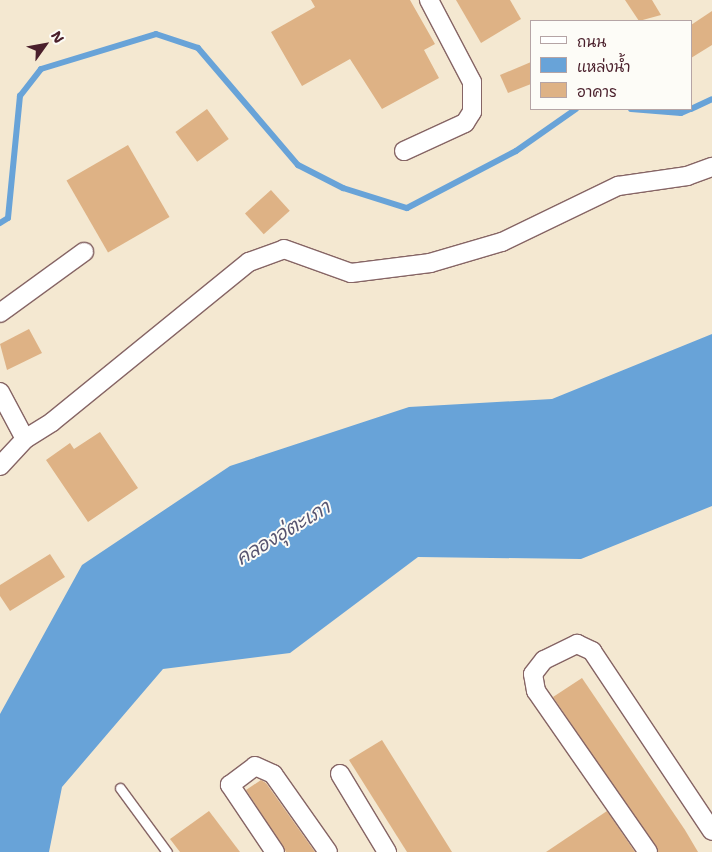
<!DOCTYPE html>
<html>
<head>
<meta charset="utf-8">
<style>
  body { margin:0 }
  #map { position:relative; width:712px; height:852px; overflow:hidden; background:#f4e8d1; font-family:"Shantell Sans","Playpen Sans Thai",sans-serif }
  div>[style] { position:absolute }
  .water>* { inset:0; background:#68a3d8 }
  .stream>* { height:6px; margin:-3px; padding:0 3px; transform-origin:3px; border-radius:3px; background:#68a3d8 }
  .building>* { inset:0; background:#deb285; transform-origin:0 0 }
  .roads { filter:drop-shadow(1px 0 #866565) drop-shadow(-1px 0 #866565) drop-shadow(0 1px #866565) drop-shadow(0 -1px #866565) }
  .service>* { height:9px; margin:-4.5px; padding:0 4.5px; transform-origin:4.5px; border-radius:4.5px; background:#fff }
  .minor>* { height:18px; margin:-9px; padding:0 9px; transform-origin:9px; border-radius:9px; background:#fff }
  span { translate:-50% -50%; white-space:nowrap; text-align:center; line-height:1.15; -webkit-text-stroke:4px #fdfcf7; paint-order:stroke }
  .water-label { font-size:19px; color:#565470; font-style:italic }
  .legend { position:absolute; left:530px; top:20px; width:162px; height:90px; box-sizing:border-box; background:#fdfcf7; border:1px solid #b5a4a5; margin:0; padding:6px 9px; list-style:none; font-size:15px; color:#4a1f2b }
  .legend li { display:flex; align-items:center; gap:10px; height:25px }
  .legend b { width:25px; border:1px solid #b5a4a5 }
  .north { position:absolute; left:20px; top:20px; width:50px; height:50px; -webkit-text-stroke:4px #fdfcf7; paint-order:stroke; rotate:58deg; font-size:14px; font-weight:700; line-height:20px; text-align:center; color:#4a1f2b }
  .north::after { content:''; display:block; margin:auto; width:18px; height:22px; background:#4a1f2b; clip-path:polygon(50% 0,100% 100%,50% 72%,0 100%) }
</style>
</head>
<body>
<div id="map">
  <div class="water">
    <div style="clip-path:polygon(712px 334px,712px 506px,581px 559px,418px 557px,290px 653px,163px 669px,62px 787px,49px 852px,0 852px,0 714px,82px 565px,230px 466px,409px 407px,552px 399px)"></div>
  </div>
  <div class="stream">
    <div style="left:631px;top:109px;width:50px;rotate:4.6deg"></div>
    <div style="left:681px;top:113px;width:10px;rotate:-24deg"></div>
    <div style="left:691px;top:109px;width:23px;rotate:-25deg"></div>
    <div style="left:0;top:223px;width:9px;rotate:-32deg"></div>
    <div style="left:8px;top:218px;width:123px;rotate:-84.4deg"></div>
    <div style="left:20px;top:96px;width:34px;rotate:-52deg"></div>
    <div style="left:41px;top:69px;width:120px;rotate:-16.9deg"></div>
    <div style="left:156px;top:34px;width:44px;rotate:18.4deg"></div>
    <div style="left:198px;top:48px;width:154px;rotate:49.5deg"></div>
    <div style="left:298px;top:165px;width:51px;rotate:27.1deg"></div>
    <div style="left:343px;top:188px;width:67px;rotate:17.4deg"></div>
    <div style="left:407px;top:208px;width:123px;rotate:-27.6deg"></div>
    <div style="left:516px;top:151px;width:73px;rotate:-35deg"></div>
  </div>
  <div class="building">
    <div style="clip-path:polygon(311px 0,410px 0,435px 44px,424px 50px,439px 78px,382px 109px,350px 59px,302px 86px,271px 32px,315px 7px)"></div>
    <div style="clip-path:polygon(456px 0,510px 0,521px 19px,481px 43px)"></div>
    <div style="clip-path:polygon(625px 0,652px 0,661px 15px,639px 21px)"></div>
    <div style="clip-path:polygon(712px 11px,712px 45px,691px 58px,691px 25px)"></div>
    <div style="clip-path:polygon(531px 62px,531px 84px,508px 93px,500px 75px)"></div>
    <div style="left:207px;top:109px;width:37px;height:39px;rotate:54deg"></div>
    <div style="left:128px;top:145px;width:83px;height:71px;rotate:60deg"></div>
    <div style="left:271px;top:190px;width:28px;height:35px;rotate:48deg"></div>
    <div style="clip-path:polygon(29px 329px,42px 353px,7px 370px,0 344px)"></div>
    <div style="clip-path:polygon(100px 432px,138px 488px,88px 522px,46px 460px,70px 443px,74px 449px)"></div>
    <div style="clip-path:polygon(50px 554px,65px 577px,10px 611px,0 596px,0 585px)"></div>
    <div style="clip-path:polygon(582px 678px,685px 830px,698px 852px,658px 852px,553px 697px)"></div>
    <div style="clip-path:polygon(382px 740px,452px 852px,407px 852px,349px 760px)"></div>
    <div style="clip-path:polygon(261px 780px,266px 783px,315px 852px,286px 852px,246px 790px)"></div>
    <div style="clip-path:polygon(209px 811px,240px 852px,180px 852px,170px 839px)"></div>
    <div style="clip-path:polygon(607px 811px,635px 852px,546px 852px)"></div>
  </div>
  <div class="roads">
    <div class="service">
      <div style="left:120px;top:788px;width:79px;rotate:53.7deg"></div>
    </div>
    <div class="minor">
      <div style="left:404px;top:151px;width:67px;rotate:-24.7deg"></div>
      <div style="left:465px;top:123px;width:13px;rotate:-58deg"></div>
      <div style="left:472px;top:112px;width:30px;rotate:-90deg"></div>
      <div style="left:472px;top:82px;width:93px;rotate:-117.7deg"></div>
      <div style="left:0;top:313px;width:104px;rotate:-36deg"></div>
      <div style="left:0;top:392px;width:53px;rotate:62deg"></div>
      <div style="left:0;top:466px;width:37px;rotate:-47deg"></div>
      <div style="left:25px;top:439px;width:32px;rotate:-32deg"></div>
      <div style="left:52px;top:422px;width:254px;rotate:-39.1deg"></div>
      <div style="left:249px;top:262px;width:37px;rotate:-20deg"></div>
      <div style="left:284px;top:249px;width:71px;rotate:19.7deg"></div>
      <div style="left:351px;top:273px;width:80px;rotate:-7.2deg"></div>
      <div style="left:430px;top:263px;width:75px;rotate:-16.3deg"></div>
      <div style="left:502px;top:242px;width:129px;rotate:-25.8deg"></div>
      <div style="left:618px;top:186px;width:70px;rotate:-8.2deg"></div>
      <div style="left:687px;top:176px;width:27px;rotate:-20deg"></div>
      <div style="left:340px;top:774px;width:91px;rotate:58.9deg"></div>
      <div style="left:275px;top:852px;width:81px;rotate:-123.9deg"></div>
      <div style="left:230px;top:785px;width:31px;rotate:-37deg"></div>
      <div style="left:255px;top:766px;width:20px;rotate:24deg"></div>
      <div style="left:273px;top:774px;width:95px;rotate:54.8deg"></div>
      <div style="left:648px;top:852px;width:196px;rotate:-124.8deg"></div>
      <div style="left:536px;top:691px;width:17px;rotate:-100deg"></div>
      <div style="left:533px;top:674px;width:18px;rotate:-52deg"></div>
      <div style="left:544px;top:660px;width:37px;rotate:-26deg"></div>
      <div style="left:577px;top:644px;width:17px;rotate:25deg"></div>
      <div style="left:592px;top:651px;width:216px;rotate:56.3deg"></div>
    </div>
  </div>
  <div class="water-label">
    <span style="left:283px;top:533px;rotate:-31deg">คลองอุ่ตะเภา</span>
  </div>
  <ul class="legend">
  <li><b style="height:6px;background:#fff"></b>ถนน</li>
  <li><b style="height:14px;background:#68a3d8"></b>แหล่งน้ำ</li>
  <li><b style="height:14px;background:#deb285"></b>อาคาร</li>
  </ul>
  <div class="north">N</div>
</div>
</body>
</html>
